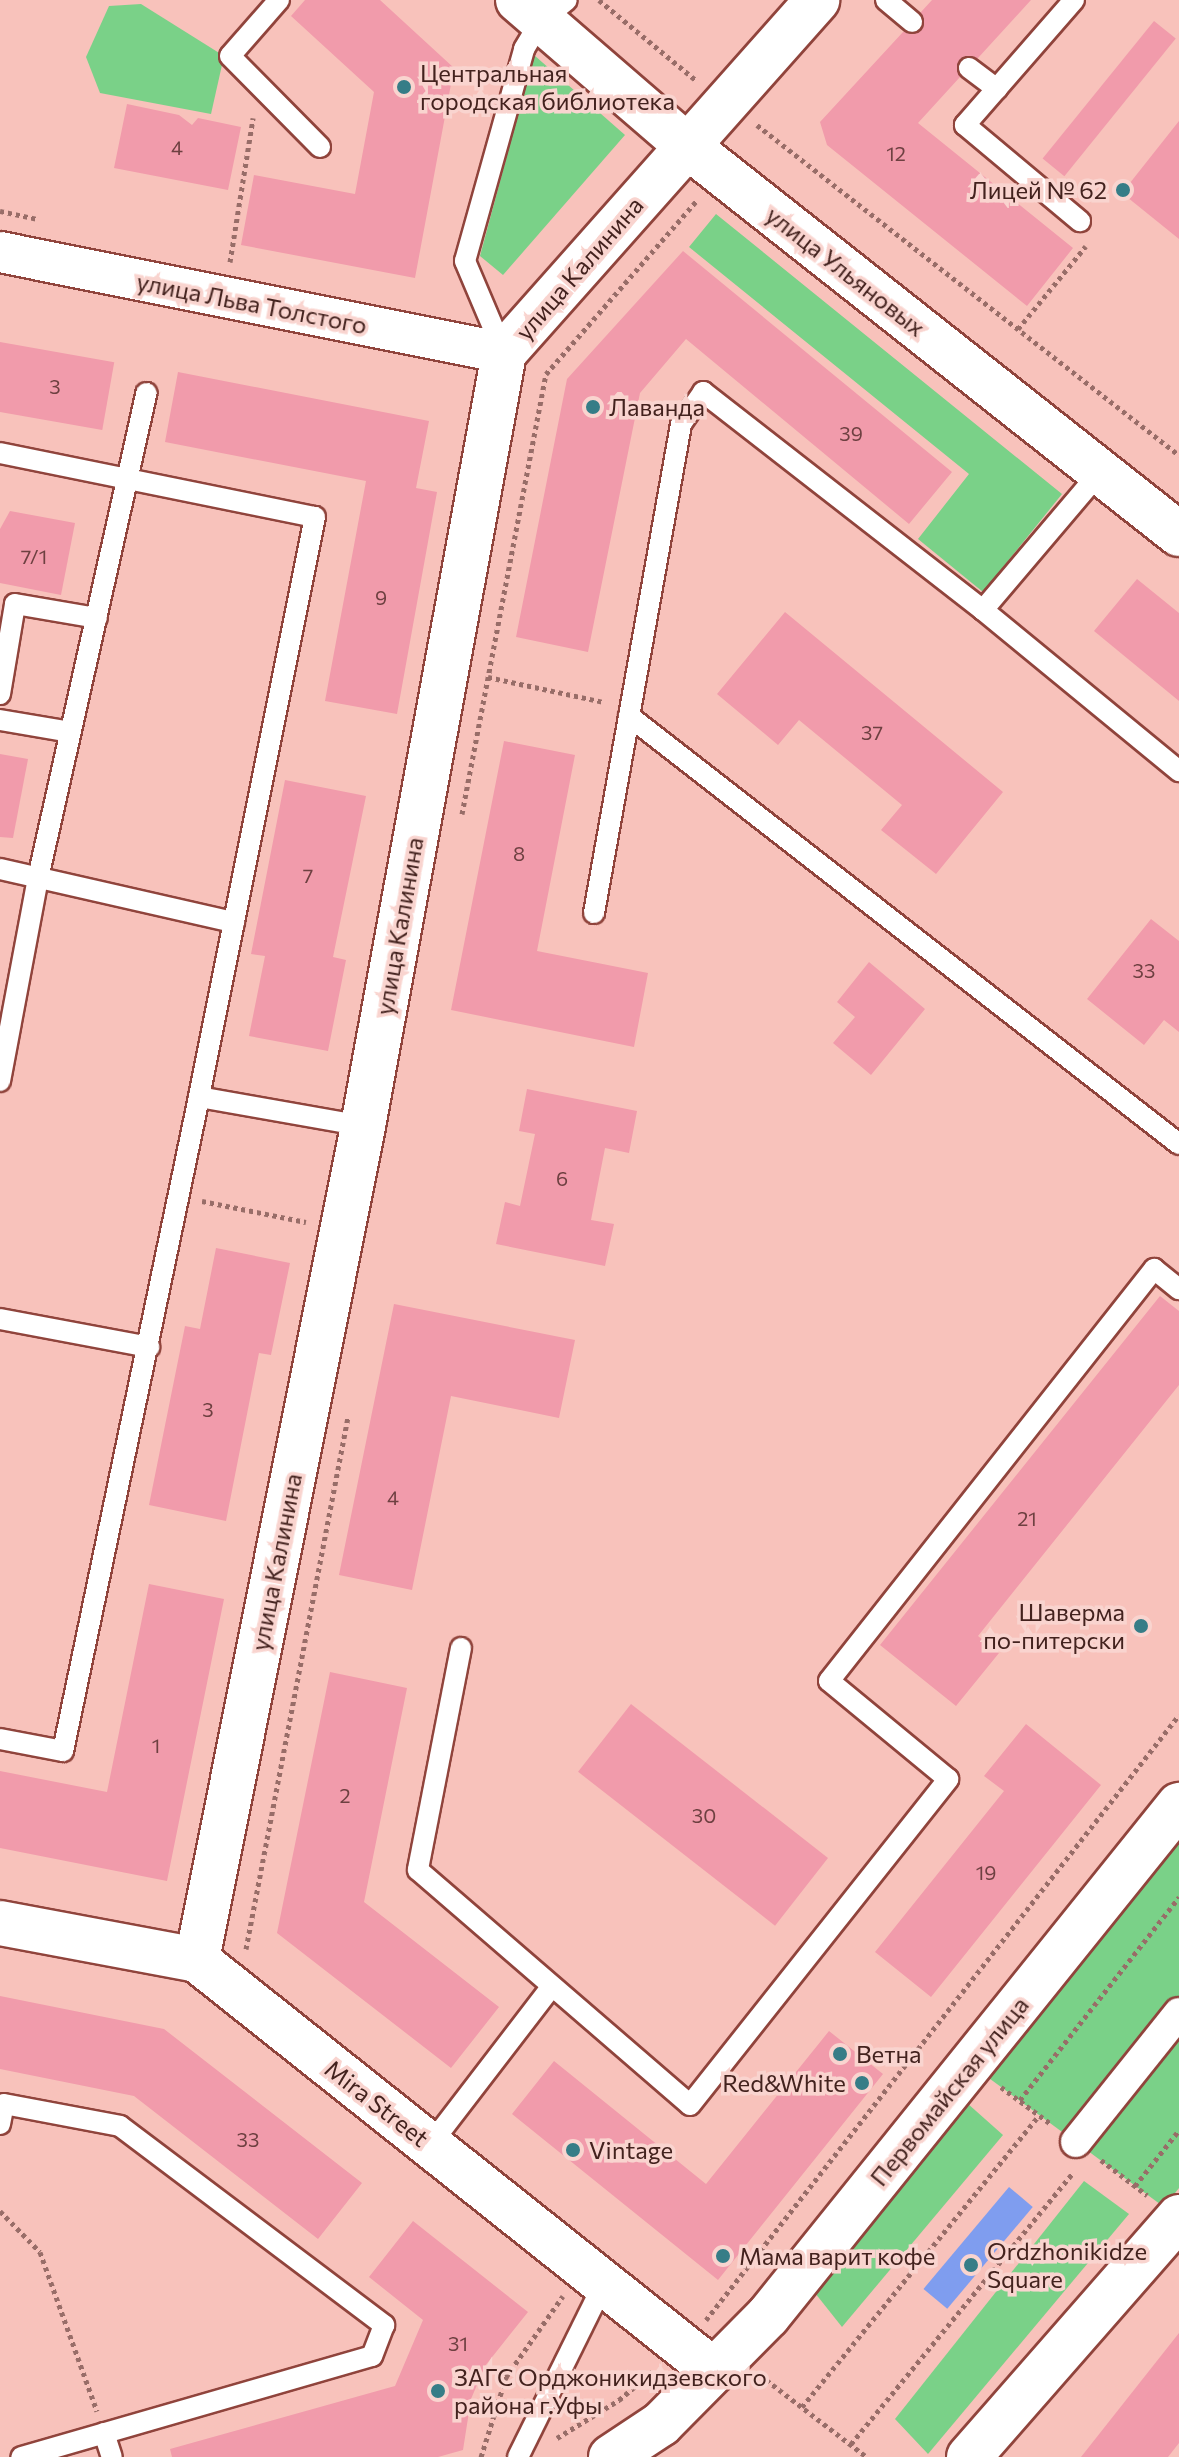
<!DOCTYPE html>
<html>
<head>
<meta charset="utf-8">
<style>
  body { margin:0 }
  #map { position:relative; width:1179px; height:2457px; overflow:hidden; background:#f8c2bb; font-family:Commissioner,sans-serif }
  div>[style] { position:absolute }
  .green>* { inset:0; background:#7ad188 }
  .water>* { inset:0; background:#7f9def; transform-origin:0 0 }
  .building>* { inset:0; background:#f19bab; transform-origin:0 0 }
  .path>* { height:5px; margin-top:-2.5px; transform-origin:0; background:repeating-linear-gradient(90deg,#986d68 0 4px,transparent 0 8px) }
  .roads { filter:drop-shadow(2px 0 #90443c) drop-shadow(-2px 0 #90443c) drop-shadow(0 2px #90443c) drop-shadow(0 -2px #90443c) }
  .service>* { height:20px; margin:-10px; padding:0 10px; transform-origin:10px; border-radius:10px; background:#fff }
  .pedestrian>* { height:30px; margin:-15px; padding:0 15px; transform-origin:15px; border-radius:15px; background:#fff }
  .minor>* { height:40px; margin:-20px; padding:0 20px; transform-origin:20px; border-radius:20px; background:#fff }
  .tertiary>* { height:44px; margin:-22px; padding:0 22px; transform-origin:22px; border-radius:22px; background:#fff }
  .secondary>* { height:44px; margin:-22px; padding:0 22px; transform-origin:22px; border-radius:22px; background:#fff }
  .dots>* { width:22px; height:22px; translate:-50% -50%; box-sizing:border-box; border:4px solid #f9d4cf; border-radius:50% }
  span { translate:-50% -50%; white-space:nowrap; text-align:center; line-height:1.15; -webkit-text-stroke:7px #f9d4cf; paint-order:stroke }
  .number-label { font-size:20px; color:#6e4041 }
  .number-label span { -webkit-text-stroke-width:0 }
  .poi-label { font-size:24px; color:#43221e }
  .left { translate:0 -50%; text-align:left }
  .right { translate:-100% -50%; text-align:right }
  .street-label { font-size:24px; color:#43221e }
</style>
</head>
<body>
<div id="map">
  <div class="green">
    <div style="clip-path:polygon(141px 4px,224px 56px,211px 114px,100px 93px,86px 57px,109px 6px)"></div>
    <div style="clip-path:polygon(534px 55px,625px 135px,503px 275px,480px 256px)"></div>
    <div style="clip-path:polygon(716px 214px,1062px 494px,983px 592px,918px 539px,969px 474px,689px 247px)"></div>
    <div style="clip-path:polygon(1179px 1829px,1179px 2188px,1164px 2207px,982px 2073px)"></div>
    <div style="clip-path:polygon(967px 2103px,1003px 2135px,842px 2327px,815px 2293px)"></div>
    <div style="clip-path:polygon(1084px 2181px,1129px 2214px,928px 2454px,895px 2419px)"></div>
  </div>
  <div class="water">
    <div style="left:1009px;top:2187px;width:31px;height:133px;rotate:40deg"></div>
  </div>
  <div class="building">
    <div style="clip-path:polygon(305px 0,380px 0,454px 68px,415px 278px,241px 245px,254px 175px,355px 194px,374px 92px,291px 16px)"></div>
    <div style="clip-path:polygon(932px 0,1031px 0,978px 58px,959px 60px,960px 77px,918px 123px,1073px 248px,1027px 306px,827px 145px,820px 122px,903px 32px,921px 31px,921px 12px)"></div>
    <div style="left:1154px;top:21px;width:28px;height:177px;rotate:39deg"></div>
    <div style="clip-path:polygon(127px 104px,179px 115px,192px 125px,198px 118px,241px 127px,228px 190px,114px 168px)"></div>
    <div style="clip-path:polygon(1179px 121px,1179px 239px,1122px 193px)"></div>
    <div style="clip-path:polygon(683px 251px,952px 472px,909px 524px,686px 339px,640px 393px,588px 652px,516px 637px,567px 379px)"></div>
    <div style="left:0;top:342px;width:116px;height:69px;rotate:10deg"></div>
    <div style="clip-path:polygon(178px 372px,429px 421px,416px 488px,437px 492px,397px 714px,325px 701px,366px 481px,165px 442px)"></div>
    <div style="clip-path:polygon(10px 511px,75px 523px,61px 595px,0 583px,0 529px)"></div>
    <div style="clip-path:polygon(1137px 579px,1179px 613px,1179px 701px,1094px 631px)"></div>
    <div style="clip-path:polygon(785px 612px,1003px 792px,936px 874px,881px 830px,902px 805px,799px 720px,778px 745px,717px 694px)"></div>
    <div style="clip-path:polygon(504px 741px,575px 755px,537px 951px,648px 973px,634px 1047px,451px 1010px)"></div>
    <div style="clip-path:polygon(0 754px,28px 759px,13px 838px,0 837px)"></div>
    <div style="clip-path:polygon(285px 780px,366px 796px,333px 957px,346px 960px,328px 1051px,249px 1036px,265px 956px,251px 954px)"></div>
    <div style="clip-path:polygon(1151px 919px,1179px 941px,1179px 1032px,1164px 1020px,1144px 1045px,1087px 999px)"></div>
    <div style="clip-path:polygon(869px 962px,925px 1009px,871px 1075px,833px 1043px,855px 1017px,837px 1002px)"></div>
    <div style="clip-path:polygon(527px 1089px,637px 1111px,629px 1153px,605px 1148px,591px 1220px,614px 1224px,605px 1266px,496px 1244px,505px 1202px,520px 1206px,535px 1134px,519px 1131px)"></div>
    <div style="clip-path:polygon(216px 1248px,290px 1263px,271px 1355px,259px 1353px,226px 1521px,149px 1505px,185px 1326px,200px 1329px)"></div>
    <div style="clip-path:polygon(1160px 1296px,1179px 1311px,1179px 1385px,978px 1636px,999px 1653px,956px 1706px,880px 1645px)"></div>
    <div style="clip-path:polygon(394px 1304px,575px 1340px,559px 1418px,451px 1396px,412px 1590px,339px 1575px)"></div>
    <div style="clip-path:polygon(149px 1584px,224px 1599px,167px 1881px,0 1848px,0 1771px,107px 1792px)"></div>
    <div style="clip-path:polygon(330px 1672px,407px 1688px,364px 1902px,499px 2007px,451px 2068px,277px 1933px)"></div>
    <div style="left:631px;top:1704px;width:250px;height:86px;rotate:38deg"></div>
    <div style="clip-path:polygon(1026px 1724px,1101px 1785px,931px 1997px,875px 1952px,1004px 1791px,984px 1776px)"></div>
    <div style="clip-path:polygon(0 1996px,164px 2029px,362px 2183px,318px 2239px,134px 2096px,0 2069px)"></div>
    <div style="clip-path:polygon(829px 2031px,883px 2074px,718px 2280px,512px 2114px,554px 2061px,706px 2184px)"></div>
    <div style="clip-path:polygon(413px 2221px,528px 2312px,485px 2366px,471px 2399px,463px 2450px,438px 2457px,172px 2457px,170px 2449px,395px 2386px,423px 2320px,369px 2277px)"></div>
    <div style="clip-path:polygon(1179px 2333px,1179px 2443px,1168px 2457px,1081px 2457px)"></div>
  </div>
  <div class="path">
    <div style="left:599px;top:0;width:127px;rotate:39.6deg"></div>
    <div style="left:757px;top:125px;width:536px;rotate:38.03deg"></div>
    <div style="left:0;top:211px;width:39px;rotate:12deg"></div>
    <div style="left:230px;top:262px;width:146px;rotate:-80.9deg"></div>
    <div style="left:1018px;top:329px;width:107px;rotate:-50.7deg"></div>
    <div style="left:488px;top:677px;width:119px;rotate:12.2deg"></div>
    <div style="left:462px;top:814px;width:448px;rotate:-79.2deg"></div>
    <div style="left:546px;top:374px;width:230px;rotate:-49deg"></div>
    <div style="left:202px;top:1201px;width:106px;rotate:11.4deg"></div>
    <div style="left:246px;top:1949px;width:542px;rotate:-79.15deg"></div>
    <div style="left:1001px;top:2087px;width:62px;rotate:36.5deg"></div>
    <div style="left:1020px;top:2100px;width:258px;rotate:-51.9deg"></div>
    <div style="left:1101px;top:2160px;width:58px;rotate:37.3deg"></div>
    <div style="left:1135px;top:2186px;width:71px;rotate:-51.8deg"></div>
    <div style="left:0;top:2211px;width:57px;rotate:45.7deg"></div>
    <div style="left:40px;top:2252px;width:169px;rotate:70.3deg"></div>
    <div style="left:706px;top:2320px;width:768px;rotate:-51.98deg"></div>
    <div style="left:760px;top:2375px;width:135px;rotate:37.5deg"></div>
    <div style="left:802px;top:2407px;width:376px;rotate:-50.9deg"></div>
    <div style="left:557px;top:2438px;width:73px;rotate:-31.5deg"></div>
    <div style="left:619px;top:2400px;width:45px;rotate:-40.5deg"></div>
    <div style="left:851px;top:2444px;width:350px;rotate:-50.7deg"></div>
    <div style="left:481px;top:2457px;width:84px;rotate:-72.6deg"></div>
    <div style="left:506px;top:2377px;width:99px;rotate:-54.9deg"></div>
  </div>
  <div class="roads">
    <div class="service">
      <div style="left:279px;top:0;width:74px;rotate:131.2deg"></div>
      <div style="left:230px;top:56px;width:128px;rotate:45.3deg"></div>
      <div style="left:886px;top:0;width:34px;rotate:40deg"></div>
      <div style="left:1074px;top:0;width:166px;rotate:131.1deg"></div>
      <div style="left:965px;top:125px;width:150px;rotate:39.9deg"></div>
      <div style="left:969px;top:68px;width:35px;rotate:37deg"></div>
      <div style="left:504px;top:353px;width:100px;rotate:-113deg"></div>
      <div style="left:465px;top:261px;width:220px;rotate:-74.4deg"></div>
      <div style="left:524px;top:49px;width:33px;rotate:-59deg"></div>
      <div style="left:541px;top:21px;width:33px;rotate:-39deg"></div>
      <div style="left:0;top:453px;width:321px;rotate:11.5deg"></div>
      <div style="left:315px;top:517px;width:591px;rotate:101.31deg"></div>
      <div style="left:1100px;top:472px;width:181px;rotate:130.3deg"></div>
      <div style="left:983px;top:610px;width:254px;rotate:39.4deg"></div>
      <div style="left:0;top:694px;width:91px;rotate:-80.5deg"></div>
      <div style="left:15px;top:604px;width:83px;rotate:9.7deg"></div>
      <div style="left:629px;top:716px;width:697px;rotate:37.89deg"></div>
      <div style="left:0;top:720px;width:71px;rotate:9.7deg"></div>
      <div style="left:0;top:869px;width:240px;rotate:12.8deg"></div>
      <div style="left:594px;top:913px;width:497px;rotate:-79.9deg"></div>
      <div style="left:681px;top:424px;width:39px;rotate:-55deg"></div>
      <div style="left:703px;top:392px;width:355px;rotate:37.9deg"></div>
      <div style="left:0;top:1081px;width:207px;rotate:-79.4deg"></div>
      <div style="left:38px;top:878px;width:497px;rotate:-77.4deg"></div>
      <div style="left:0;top:1319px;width:152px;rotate:10.6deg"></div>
      <div style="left:461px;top:1648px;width:226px;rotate:101deg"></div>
      <div style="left:418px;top:1870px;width:359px;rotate:40.8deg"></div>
      <div style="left:690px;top:2105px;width:416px;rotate:-51.6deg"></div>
      <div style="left:948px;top:1779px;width:154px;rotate:-140.5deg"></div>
      <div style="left:829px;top:1681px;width:525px;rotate:-51.73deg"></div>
      <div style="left:1154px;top:1269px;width:32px;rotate:39deg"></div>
      <div style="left:0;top:1739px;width:64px;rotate:10.8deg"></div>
      <div style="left:63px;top:1751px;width:668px;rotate:-78.25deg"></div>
      <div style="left:199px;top:1097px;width:167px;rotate:10deg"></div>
      <div style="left:0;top:2124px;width:20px;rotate:-79deg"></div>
      <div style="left:4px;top:2104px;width:118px;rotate:10.7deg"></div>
      <div style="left:120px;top:2126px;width:331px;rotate:37deg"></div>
      <div style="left:384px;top:2325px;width:33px;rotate:111deg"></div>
      <div style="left:372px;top:2356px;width:365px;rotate:163.9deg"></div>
      <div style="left:430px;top:2145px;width:200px;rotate:-52.5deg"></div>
      <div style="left:104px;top:2433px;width:25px;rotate:72deg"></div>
      <div style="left:518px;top:2457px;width:194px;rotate:-63.7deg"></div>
    </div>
    <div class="pedestrian">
      <div style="left:1076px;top:2142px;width:165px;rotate:-51.4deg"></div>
    </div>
    <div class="minor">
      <div style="left:0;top:252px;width:514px;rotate:11.33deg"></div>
    </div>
    <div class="tertiary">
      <div style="left:0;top:1923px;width:200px;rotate:10.6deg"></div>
      <div style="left:197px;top:1960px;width:660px;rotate:38.48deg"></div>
      <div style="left:197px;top:1960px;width:850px;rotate:-78.74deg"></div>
      <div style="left:363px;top:1126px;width:786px;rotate:-79.66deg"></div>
      <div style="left:504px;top:353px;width:472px;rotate:-48.4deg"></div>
    </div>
    <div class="secondary">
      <div style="left:518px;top:0;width:222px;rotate:40.8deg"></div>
      <div style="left:686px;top:145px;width:628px;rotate:38.28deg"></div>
      <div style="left:611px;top:2457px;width:60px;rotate:-33.4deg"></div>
      <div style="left:661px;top:2424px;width:152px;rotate:-45.3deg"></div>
      <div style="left:768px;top:2316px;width:656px;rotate:-51.19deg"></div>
      <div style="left:969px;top:2457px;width:319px;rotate:-48.8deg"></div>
    </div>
  </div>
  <div class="dots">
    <div style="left:404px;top:87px;background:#367d87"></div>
    <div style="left:1123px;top:190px;background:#367d87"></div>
    <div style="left:593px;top:407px;background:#367d87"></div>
    <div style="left:1141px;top:1626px;background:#367d87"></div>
    <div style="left:840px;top:2054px;background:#367d87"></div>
    <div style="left:862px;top:2083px;background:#367d87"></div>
    <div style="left:573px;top:2150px;background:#367d87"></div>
    <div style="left:723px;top:2256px;background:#367d87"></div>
    <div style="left:971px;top:2265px;background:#367d87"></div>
    <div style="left:438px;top:2391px;background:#367d87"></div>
  </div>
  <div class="number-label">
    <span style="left:177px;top:147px">4</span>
    <span style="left:896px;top:153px">12</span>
    <span style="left:55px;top:386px">3</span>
    <span style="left:851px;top:433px">39</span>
    <span style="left:34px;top:556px">7/1</span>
    <span style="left:381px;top:597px">9</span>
    <span style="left:872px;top:732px">37</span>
    <span style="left:519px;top:853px">8</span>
    <span style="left:308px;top:875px">7</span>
    <span style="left:1144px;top:970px">33</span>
    <span style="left:562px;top:1178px">6</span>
    <span style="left:208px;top:1409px">3</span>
    <span style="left:393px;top:1497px">4</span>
    <span style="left:1027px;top:1518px">21</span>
    <span style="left:156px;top:1745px">1</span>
    <span style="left:345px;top:1795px">2</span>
    <span style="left:704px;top:1815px">30</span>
    <span style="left:986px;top:1872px">19</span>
    <span style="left:248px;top:2139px">33</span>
    <span style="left:458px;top:2343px">31</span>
  </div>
  <div class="poi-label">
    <span class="left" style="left:420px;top:87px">Центральная<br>городская библиотека</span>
    <span class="right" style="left:1107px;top:190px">Лицей № 62</span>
    <span class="left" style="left:609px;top:407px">Лаванда</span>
    <span class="right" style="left:1125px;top:1626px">Шаверма<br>по-питерски</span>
    <span class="left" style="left:856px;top:2054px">Ветна</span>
    <span class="right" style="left:846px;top:2083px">Red&amp;White</span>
    <span class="left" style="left:589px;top:2150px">Vintage</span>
    <span class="left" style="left:987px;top:2265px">Ordzhonikidze<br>Square</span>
    <span class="left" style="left:739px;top:2256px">Мама варит кофе</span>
    <span class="left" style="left:454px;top:2391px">ЗАГС Орджоникидзевского<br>района г.Уфы</span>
  </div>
  <div class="street-label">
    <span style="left:579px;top:268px;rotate:-49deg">улица Калинина</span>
    <span style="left:846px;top:271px;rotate:38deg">улица Ульяновых</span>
    <span style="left:252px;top:303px;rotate:11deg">улица Льва Толстого</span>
    <span style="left:399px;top:926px;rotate:-80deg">улица Калинина</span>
    <span style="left:276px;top:1562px;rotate:-79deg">улица Калинина</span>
    <span style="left:949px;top:2091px;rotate:-51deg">Первомайская улица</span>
    <span style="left:377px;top:2103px;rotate:38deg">Mira Street</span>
  </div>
</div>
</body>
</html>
